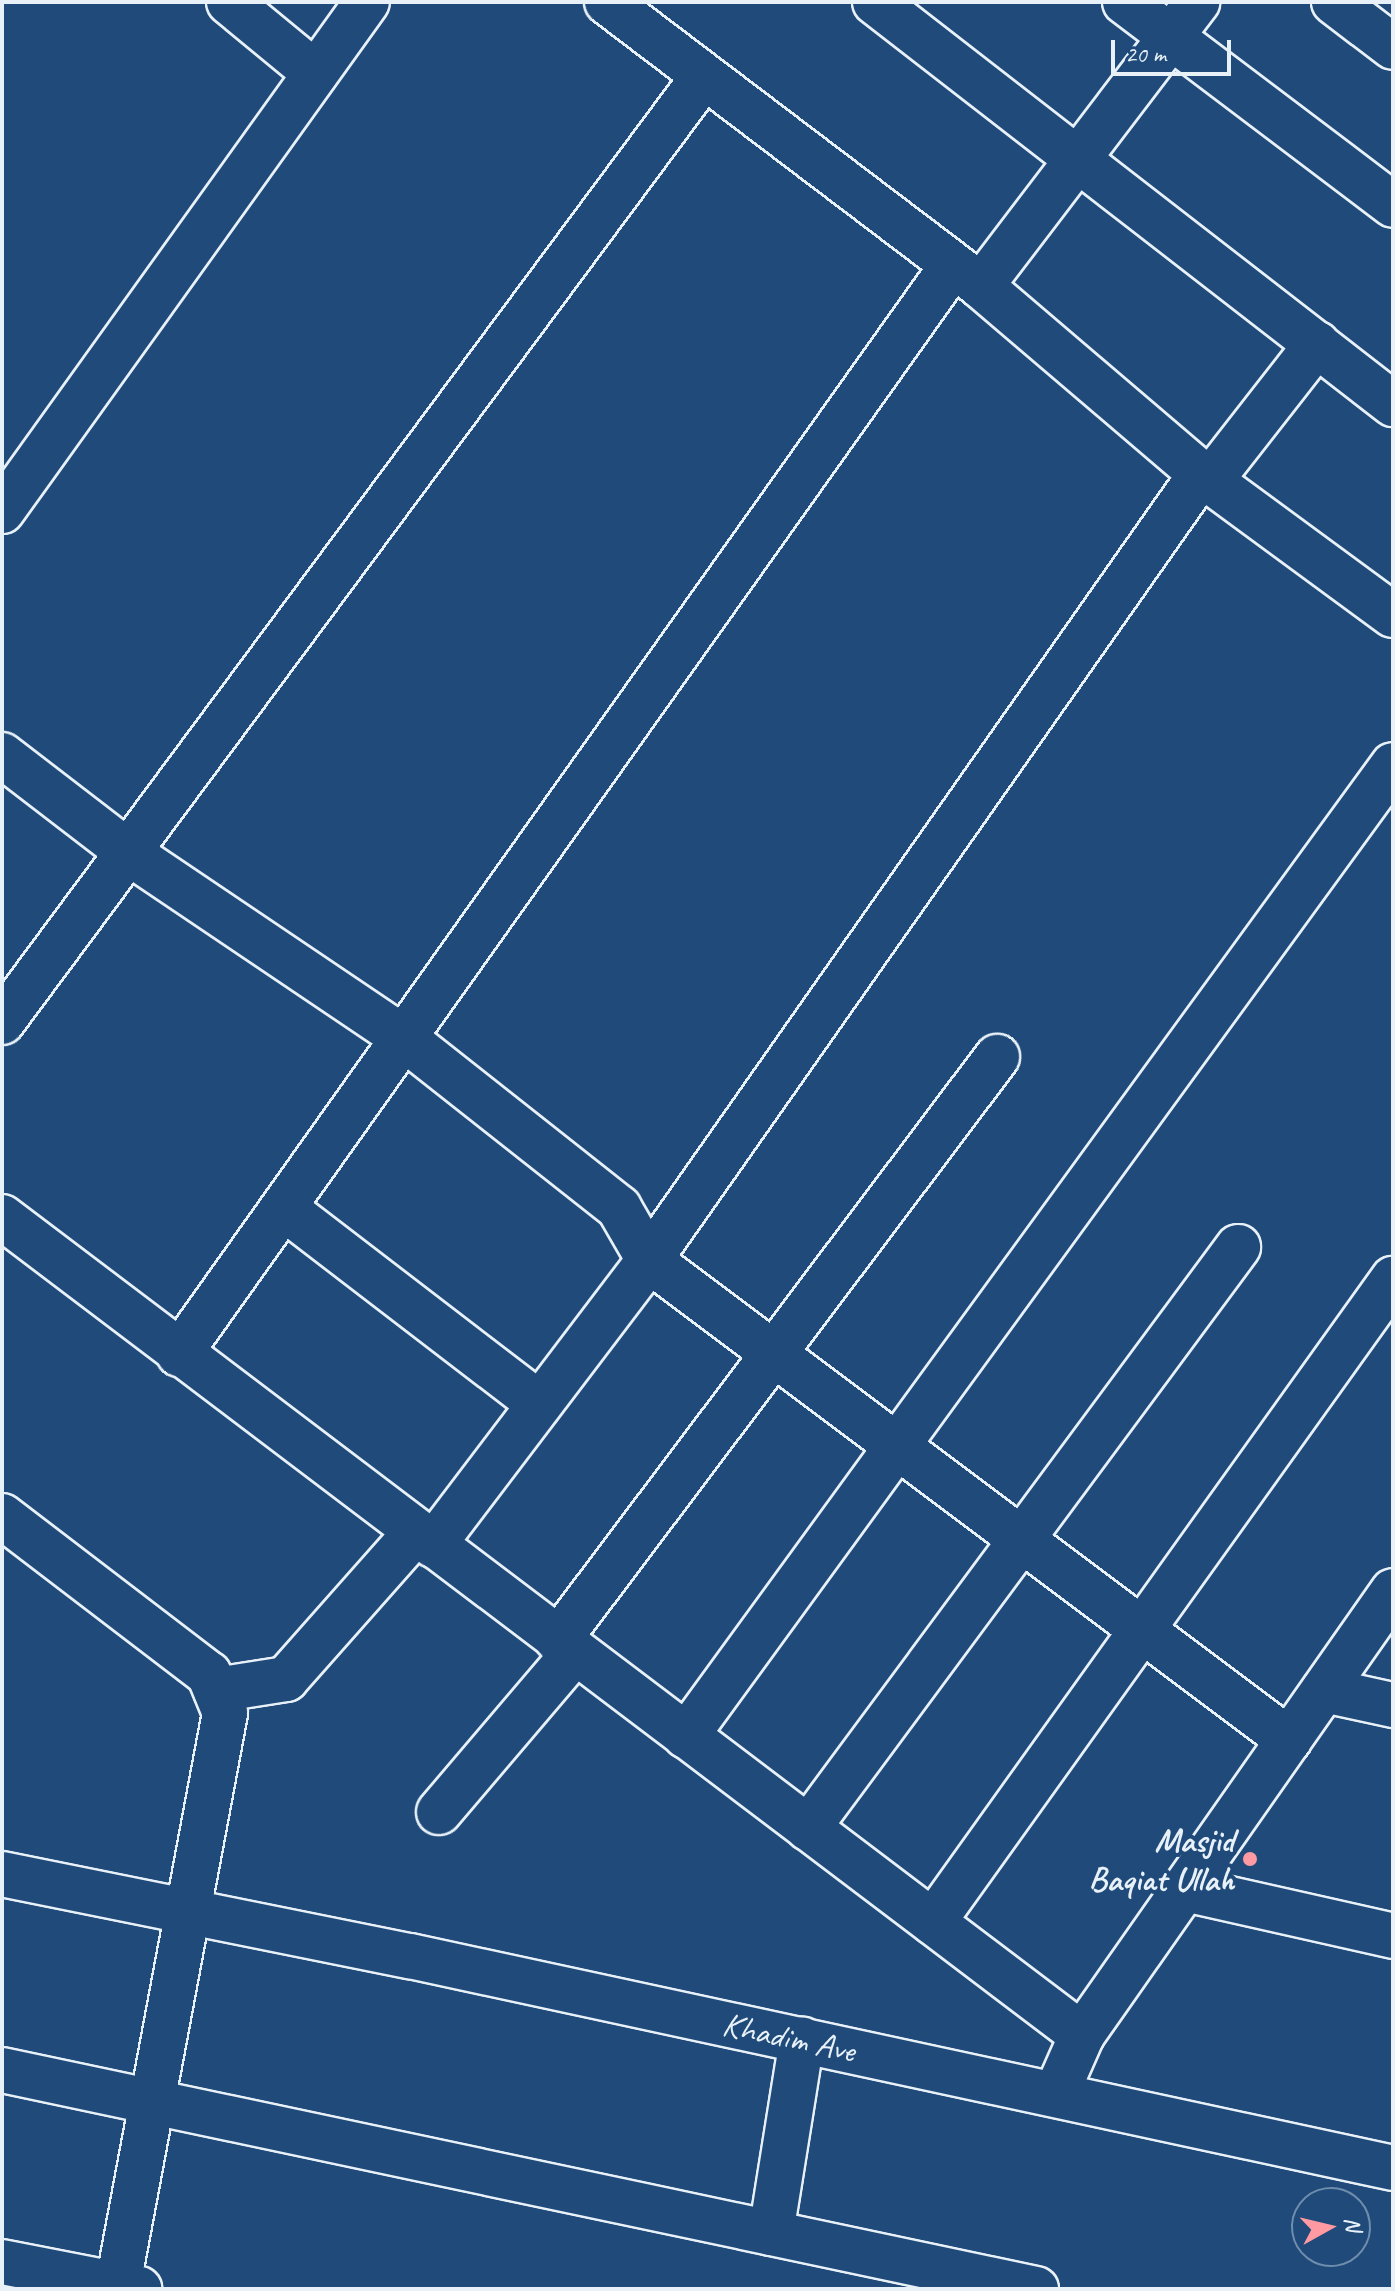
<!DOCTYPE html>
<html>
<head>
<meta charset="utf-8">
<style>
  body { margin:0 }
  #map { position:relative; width:1395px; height:2291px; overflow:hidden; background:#1f4a7a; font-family:Caveat,sans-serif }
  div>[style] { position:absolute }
  .roads { filter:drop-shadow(2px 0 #e8f1f8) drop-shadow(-2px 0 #e8f1f8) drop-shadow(0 2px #e8f1f8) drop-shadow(0 -2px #e8f1f8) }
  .street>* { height:44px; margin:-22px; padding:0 22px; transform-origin:22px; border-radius:22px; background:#1f4a7a }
  .dots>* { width:22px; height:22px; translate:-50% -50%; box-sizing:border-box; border:4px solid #1f4a7a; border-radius:50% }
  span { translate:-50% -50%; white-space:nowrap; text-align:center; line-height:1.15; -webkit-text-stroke:8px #1f4a7a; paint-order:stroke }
  .poi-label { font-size:34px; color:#e8f1f8; font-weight:700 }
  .right { translate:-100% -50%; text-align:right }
  .street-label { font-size:34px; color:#e8f1f8 }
  .frame { position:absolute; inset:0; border:4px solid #e8f1f8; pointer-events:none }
  .north { position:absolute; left:1291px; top:2187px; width:80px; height:80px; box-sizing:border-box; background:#1f4a7a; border:2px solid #6f8dac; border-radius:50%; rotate:82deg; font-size:22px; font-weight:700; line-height:32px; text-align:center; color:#e8f1f8 }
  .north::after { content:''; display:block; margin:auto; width:28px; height:36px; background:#ff9aa2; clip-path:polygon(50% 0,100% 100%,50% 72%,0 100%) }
  .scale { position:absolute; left:1111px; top:40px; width:120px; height:36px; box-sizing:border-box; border:4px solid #e8f1f8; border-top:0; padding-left:10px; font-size:24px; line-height:28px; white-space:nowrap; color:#e8f1f8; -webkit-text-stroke:6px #1f4a7a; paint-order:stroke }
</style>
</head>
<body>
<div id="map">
  <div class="roads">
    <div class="street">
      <div style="left:229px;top:2px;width:112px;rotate:39.5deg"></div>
      <div style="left:607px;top:2px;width:470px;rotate:37.2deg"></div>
      <div style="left:981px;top:286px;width:289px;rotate:40.5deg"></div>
      <div style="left:1201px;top:474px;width:238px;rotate:36.3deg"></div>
      <div style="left:875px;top:2px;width:656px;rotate:37.81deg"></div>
      <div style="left:1125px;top:2px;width:336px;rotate:37.1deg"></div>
      <div style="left:1334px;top:2px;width:74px;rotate:37.3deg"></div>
      <div style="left:981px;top:286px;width:357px;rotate:-52.7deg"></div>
      <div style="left:1210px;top:481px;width:174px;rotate:-52deg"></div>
      <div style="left:2px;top:511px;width:626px;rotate:-54.36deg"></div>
      <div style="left:2px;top:755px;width:159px;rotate:37.6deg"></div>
      <div style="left:128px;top:852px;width:333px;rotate:34deg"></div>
      <div style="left:404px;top:1038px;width:274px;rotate:38.3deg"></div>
      <div style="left:619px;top:1208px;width:60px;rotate:60deg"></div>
      <div style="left:649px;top:1260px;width:800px;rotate:36.87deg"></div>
      <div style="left:2px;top:1022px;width:1178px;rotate:-53.42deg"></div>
      <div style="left:284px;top:1208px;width:322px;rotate:37.5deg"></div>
      <div style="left:2px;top:1217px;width:1355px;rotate:37.14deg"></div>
      <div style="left:179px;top:1354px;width:1336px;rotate:-54.6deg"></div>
      <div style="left:2px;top:1516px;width:260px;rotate:37.4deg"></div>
      <div style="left:209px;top:1674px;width:42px;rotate:67.7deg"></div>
      <div style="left:225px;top:1713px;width:586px;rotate:100.62deg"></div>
      <div style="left:433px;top:1545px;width:358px;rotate:-52.8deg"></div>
      <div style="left:649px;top:1260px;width:960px;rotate:-54.92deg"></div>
      <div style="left:558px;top:1640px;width:730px;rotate:-53.02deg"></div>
      <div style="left:216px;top:1690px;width:71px;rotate:-8.9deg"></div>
      <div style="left:286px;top:1679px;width:196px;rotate:-48.5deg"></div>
      <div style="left:1324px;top:1690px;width:71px;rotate:12.3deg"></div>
      <div style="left:686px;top:1736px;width:1201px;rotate:-53.94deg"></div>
      <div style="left:439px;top:1812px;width:210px;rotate:-49.6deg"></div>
      <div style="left:808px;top:1828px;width:723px;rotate:-53.49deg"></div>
      <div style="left:2px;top:1874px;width:416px;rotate:11.4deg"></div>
      <div style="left:410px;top:1956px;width:1006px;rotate:12.17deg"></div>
      <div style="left:1185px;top:1889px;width:213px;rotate:12.7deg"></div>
      <div style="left:933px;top:1922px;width:791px;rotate:-54.42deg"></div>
      <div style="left:2px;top:2070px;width:1057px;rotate:11.96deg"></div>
      <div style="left:1056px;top:2094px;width:64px;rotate:-66.2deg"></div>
      <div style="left:1082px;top:2035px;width:542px;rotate:-54.99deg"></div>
      <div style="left:771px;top:2233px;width:196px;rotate:-80.9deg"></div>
      <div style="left:2px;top:2262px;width:140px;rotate:11.1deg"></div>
    </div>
  </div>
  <div class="dots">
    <div style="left:1250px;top:1859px;background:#ff9aa2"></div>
  </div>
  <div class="poi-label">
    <span class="right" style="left:1234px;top:1859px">Masjid<br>Baqiat Ullah</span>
  </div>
  <div class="street-label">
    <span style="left:789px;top:2037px;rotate:12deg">Khadim Ave</span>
  </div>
  <div class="frame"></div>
  <div class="north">N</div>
  <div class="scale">20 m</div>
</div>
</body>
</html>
